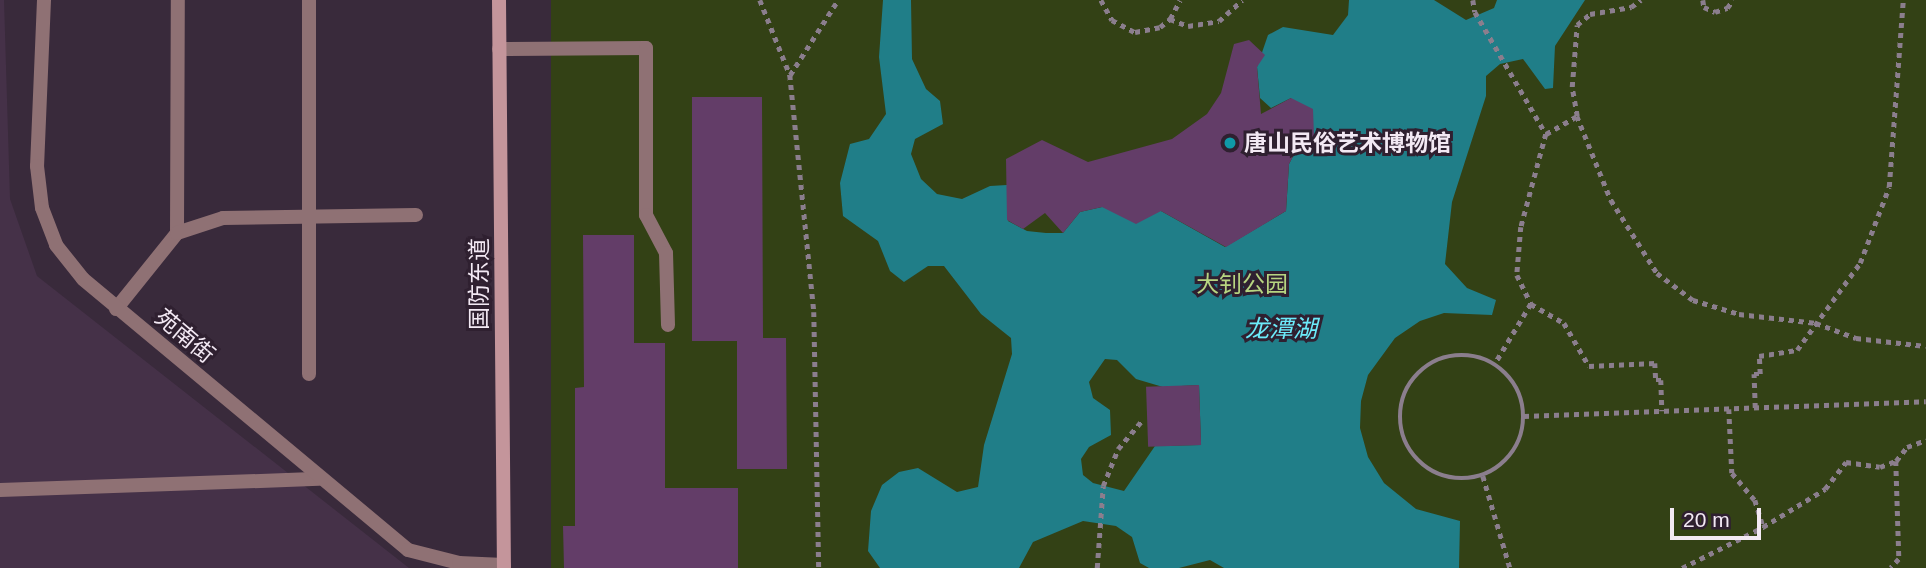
<!DOCTYPE html>
<html>
<head>
<meta charset="utf-8">
<style>
  body { margin:0 }
  #map { position:relative; width:1926px; height:568px; overflow:hidden; background:#392a3b; font-family:Helvetica,"Noto Sans SC",sans-serif }
  div>[style] { position:absolute }
  .built>* { inset:0; background:#453148 }
  .green>* { inset:0; background:#334115; transform-origin:0 0 }
  .water>* { inset:0; background:#207e88 }
  .building>* { inset:0; background:#633d68; transform-origin:0 0 }
  .path>* { height:4.5px; margin-top:-2.25px; transform-origin:0; background:repeating-linear-gradient(90deg,#8b7e8d 0 5px,transparent 0 10px) }
  .path>.ring { margin:-2.25px; padding:0; box-sizing:content-box; background:none; border:4.5px solid #8b7e8d; border-radius:50% }
  .lane>* { height:14px; margin:-7px; padding:0 7px; transform-origin:7px; border-radius:7px; background:#8f7174 }
  .street>* { height:14px; margin:-7px; padding:0 7px; transform-origin:7px; border-radius:7px; background:#8f7174 }
  .secondary>* { height:14px; margin:-7px; padding:0 7px; transform-origin:7px; border-radius:7px; background:#c4959b }
  .dots>* { width:19px; height:19px; translate:-50% -50%; box-sizing:border-box; border:4px solid #2f2030; border-radius:50% }
  span { translate:-50% -50%; white-space:nowrap; text-align:center; line-height:1.15; -webkit-text-stroke:6px #2f2030; paint-order:stroke }
  .poi-label { font-size:23px; color:#f3e9f4; font-weight:700 }
  .left { translate:0 -50%; text-align:left }
  .street-label { font-size:23px; color:#f3e9f4 }
  .park-label { font-size:23px; color:#b7d581 }
  .water-label { font-size:24px; color:#6cebfa; font-style:italic }
  .scale { position:absolute; left:1670px; top:508px; width:91px; height:32px; box-sizing:border-box; border:4px solid #f3e9f4; border-top:0; padding-left:9px; font-size:21px; line-height:24px; white-space:nowrap; color:#f3e9f4; -webkit-text-stroke:5px #2f2030; paint-order:stroke }
</style>
</head>
<body>
<div id="map">
  <div class="built">
    <div style="clip-path:polygon(0 0,4px 0,10px 199px,37px 276px,409px 568px,0 568px)"></div>
  </div>
  <div class="green">
    <div style="left:551px;top:0;width:1375px;height:568px"></div>
  </div>
  <div class="water">
    <div style="clip-path:polygon(evenodd,883px 0,911px 0,912px 59px,926px 89px,940px 101px,943px 124px,915px 139px,911px 154px,921px 179px,937px 194px,962px 199px,990px 186px,1007px 185px,1008px 221px,1027px 231px,1046px 233px,1063px 233px,1080px 212px,1102px 207px,1161px 211px,1225px 247px,1286px 211px,1289px 164px,1298px 147px,1291px 98px,1271px 108px,1260px 98px,1257px 67px,1268px 35px,1283px 27px,1333px 35px,1348px 15px,1349px 0,1434px 0,1466px 20px,1494px 8px,1497px 0,1585px 0,1555px 46px,1553px 88px,1545px 89px,1523px 59px,1500px 64px,1486px 76px,1486px 96px,1452px 202px,1445px 264px,1467px 288px,1496px 300px,1492px 315px,1444px 313px,1420px 321px,1395px 338px,1368px 375px,1361px 401px,1360px 428px,1368px 457px,1384px 483px,1416px 509px,1460px 521px,1459px 568px,1224px 568px,1210px 560px,1179px 568px,1149px 568px,1140px 563px,1132px 537px,1116px 526px,1083px 521px,1033px 542px,1019px 568px,880px 568px,868px 551px,871px 511px,882px 485px,899px 472px,918px 468px,957px 492px,978px 487px,984px 445px,1012px 354px,1011px 338px,981px 314px,944px 266px,928px 266px,904px 282px,890px 271px,878px 241px,843px 216px,840px 183px,850px 144px,869px 139px,886px 114px,879px 57px,883px 0,1105px 359px,1117px 360px,1136px 379px,1163px 387px,1199px 385px,1201px 445px,1155px 446px,1124px 491px,1093px 483px,1083px 475px,1081px 459px,1089px 447px,1111px 435px,1110px 410px,1093px 398px,1089px 382px,1105px 359px)"></div>
  </div>
  <div class="building">
    <div style="clip-path:polygon(1249px 40px,1265px 55px,1257px 67px,1261px 114px,1291px 98px,1313px 109px,1314px 136px,1298px 147px,1289px 164px,1286px 211px,1226px 247px,1161px 211px,1136px 224px,1102px 207px,1080px 212px,1063px 233px,1045px 213px,1023px 229px,1007px 220px,1006px 159px,1042px 140px,1088px 162px,1172px 139px,1207px 114px,1221px 93px,1234px 44px)"></div>
    <div style="clip-path:polygon(692px 97px,762px 97px,763px 338px,786px 338px,787px 469px,737px 469px,737px 341px,692px 341px)"></div>
    <div style="clip-path:polygon(583px 235px,634px 235px,634px 343px,665px 343px,665px 488px,738px 488px,738px 568px,564px 568px,563px 526px,575px 526px,575px 388px,584px 387px)"></div>
    <div style="left:1199px;top:385px;width:60px;height:53px;rotate:88deg"></div>
  </div>
  <div class="path">
    <div style="left:760px;top:0;width:81px;rotate:68.2deg"></div>
    <div style="left:790px;top:75px;width:238px;rotate:84.2deg"></div>
    <div style="left:814px;top:312px;width:256px;rotate:88.9deg"></div>
    <div style="left:1101px;top:0;width:23px;rotate:61deg"></div>
    <div style="left:1112px;top:20px;width:26px;rotate:28deg"></div>
    <div style="left:1135px;top:32px;width:25px;rotate:-11deg"></div>
    <div style="left:1160px;top:27px;width:13px;rotate:-39deg"></div>
    <div style="left:1170px;top:19px;width:21px;rotate:-62deg"></div>
    <div style="left:1473px;top:0;width:12px;rotate:81deg"></div>
    <div style="left:1475px;top:12px;width:141px;rotate:59.8deg"></div>
    <div style="left:1546px;top:134px;width:96px;rotate:105deg"></div>
    <div style="left:1521px;top:227px;width:48px;rotate:94.8deg"></div>
    <div style="left:1517px;top:275px;width:32px;rotate:64deg"></div>
    <div style="left:1531px;top:304px;width:70px;rotate:121deg"></div>
    <div style="left:1703px;top:0;width:7px;rotate:82deg"></div>
    <div style="left:1704px;top:7px;width:12px;rotate:24deg"></div>
    <div style="left:1715px;top:12px;width:13px;rotate:-18deg"></div>
    <div style="left:1727px;top:8px;width:10px;rotate:-53deg"></div>
    <div style="left:1170px;top:19px;width:19px;rotate:21deg"></div>
    <div style="left:1188px;top:26px;width:31px;rotate:-9deg"></div>
    <div style="left:1219px;top:21px;width:31px;rotate:-42deg"></div>
    <div style="left:790px;top:75px;width:89px;rotate:-57.4deg"></div>
    <div style="left:1577px;top:116px;width:91px;rotate:68deg"></div>
    <div style="left:1611px;top:200px;width:86px;rotate:57.8deg"></div>
    <div style="left:1657px;top:273px;width:45px;rotate:36.9deg"></div>
    <div style="left:1693px;top:300px;width:48px;rotate:16.9deg"></div>
    <div style="left:1739px;top:314px;width:78px;rotate:6.7deg"></div>
    <div style="left:1816px;top:323px;width:43px;rotate:20.6deg"></div>
    <div style="left:1856px;top:338px;width:70px;rotate:6.5deg"></div>
    <div style="left:1546px;top:134px;width:36px;rotate:-30deg"></div>
    <div style="left:1577px;top:116px;width:29px;rotate:-100deg"></div>
    <div style="left:1572px;top:87px;width:62px;rotate:-85.4deg"></div>
    <div style="left:1577px;top:25px;width:17px;rotate:-40deg"></div>
    <div style="left:1590px;top:14px;width:42px;rotate:-9.7deg"></div>
    <div style="left:1631px;top:7px;width:12px;rotate:-35deg"></div>
    <div style="left:1531px;top:304px;width:38px;rotate:30deg"></div>
    <div style="left:1564px;top:323px;width:50px;rotate:59.8deg"></div>
    <div style="left:1589px;top:366px;width:66px;rotate:-2.6deg"></div>
    <div style="left:1655px;top:363px;width:17px;rotate:87deg"></div>
    <div style="left:1656px;top:380px;width:5px"></div>
    <div style="left:1661px;top:380px;width:31px;rotate:88deg"></div>
    <div class="ring" style="left:1400px;top:355px;width:119.5px;height:119.5px"></div>
    <div style="left:1755px;top:408px;width:34px;rotate:-92deg"></div>
    <div style="left:1754px;top:374px;width:6px"></div>
    <div style="left:1760px;top:374px;width:18px;rotate:-93deg"></div>
    <div style="left:1759px;top:356px;width:38px;rotate:-9deg"></div>
    <div style="left:1797px;top:350px;width:107px;rotate:-54.1deg"></div>
    <div style="left:1860px;top:263px;width:81px;rotate:-69.1deg"></div>
    <div style="left:1889px;top:187px;width:188px;rotate:-85.7deg"></div>
    <div style="left:1729px;top:409px;width:64px;rotate:87.3deg"></div>
    <div style="left:1732px;top:473px;width:35px;rotate:50deg"></div>
    <div style="left:1755px;top:500px;width:28px;rotate:73deg"></div>
    <div style="left:1524px;top:416px;width:402px;rotate:-2.1deg"></div>
    <div style="left:1896px;top:461px;width:18px;rotate:-52deg"></div>
    <div style="left:1907px;top:447px;width:20px;rotate:-20deg"></div>
    <div style="left:1483px;top:476px;width:96px;rotate:73.6deg"></div>
    <div style="left:1097px;top:568px;width:82px;rotate:-85.8deg"></div>
    <div style="left:1103px;top:486px;width:40px;rotate:-68deg"></div>
    <div style="left:1118px;top:449px;width:39px;rotate:-50deg"></div>
    <div style="left:1682px;top:568px;width:91px;rotate:-26.8deg"></div>
    <div style="left:1763px;top:527px;width:73px;rotate:-31.5deg"></div>
    <div style="left:1825px;top:489px;width:34px;rotate:-52deg"></div>
    <div style="left:1846px;top:462px;width:34px;rotate:8deg"></div>
    <div style="left:1880px;top:467px;width:17px;rotate:-21deg"></div>
    <div style="left:1896px;top:461px;width:98px;rotate:88.2deg"></div>
    <div style="left:1899px;top:559px;width:12px;rotate:132deg"></div>
  </div>
  <div class="lane">
    <div style="left:499px;top:49px;width:147px;rotate:-0.4deg"></div>
    <div style="left:646px;top:48px;width:167px;rotate:90deg"></div>
    <div style="left:646px;top:215px;width:43px;rotate:62.2deg"></div>
    <div style="left:666px;top:253px;width:72px;rotate:88.4deg"></div>
    <div style="left:177px;top:233px;width:233px;rotate:-89.8deg"></div>
    <div style="left:116px;top:309px;width:97px;rotate:-51.2deg"></div>
    <div style="left:177px;top:233px;width:48px;rotate:-18.1deg"></div>
    <div style="left:223px;top:218px;width:193px;rotate:-0.9deg"></div>
    <div style="left:309px;top:374px;width:374px;rotate:-90deg"></div>
    <div style="left:0;top:490px;width:319px;rotate:-2deg"></div>
  </div>
  <div class="street">
    <div style="left:44px;top:0;width:166px;rotate:92.4deg"></div>
    <div style="left:37px;top:166px;width:42px;rotate:83.2deg"></div>
    <div style="left:42px;top:208px;width:40px;rotate:69deg"></div>
    <div style="left:56px;top:245px;width:43px;rotate:51.5deg"></div>
    <div style="left:83px;top:279px;width:423px;rotate:39.8deg"></div>
    <div style="left:408px;top:550px;width:53px;rotate:14.3deg"></div>
    <div style="left:459px;top:563px;width:45px;rotate:2.5deg"></div>
  </div>
  <div class="secondary">
    <div style="left:499px;top:0;width:568px;rotate:89.5deg"></div>
  </div>
  <div class="dots">
    <div style="left:1230px;top:143px;background:#0f9aa8"></div>
  </div>
  <div class="poi-label">
    <span class="left" style="left:1244px;top:143px">唐山民俗艺术博物馆</span>
  </div>
  <div class="street-label">
    <span style="left:479px;top:284px;rotate:-90deg">国防东道</span>
    <span style="left:185px;top:336px;rotate:40deg">苑南街</span>
  </div>
  <div class="park-label">
    <span style="left:1242px;top:284px">大钊公园</span>
  </div>
  <div class="water-label">
    <span style="left:1281px;top:329px">龙潭湖</span>
  </div>
  <div class="scale">20 m</div>
</div>
</body>
</html>
